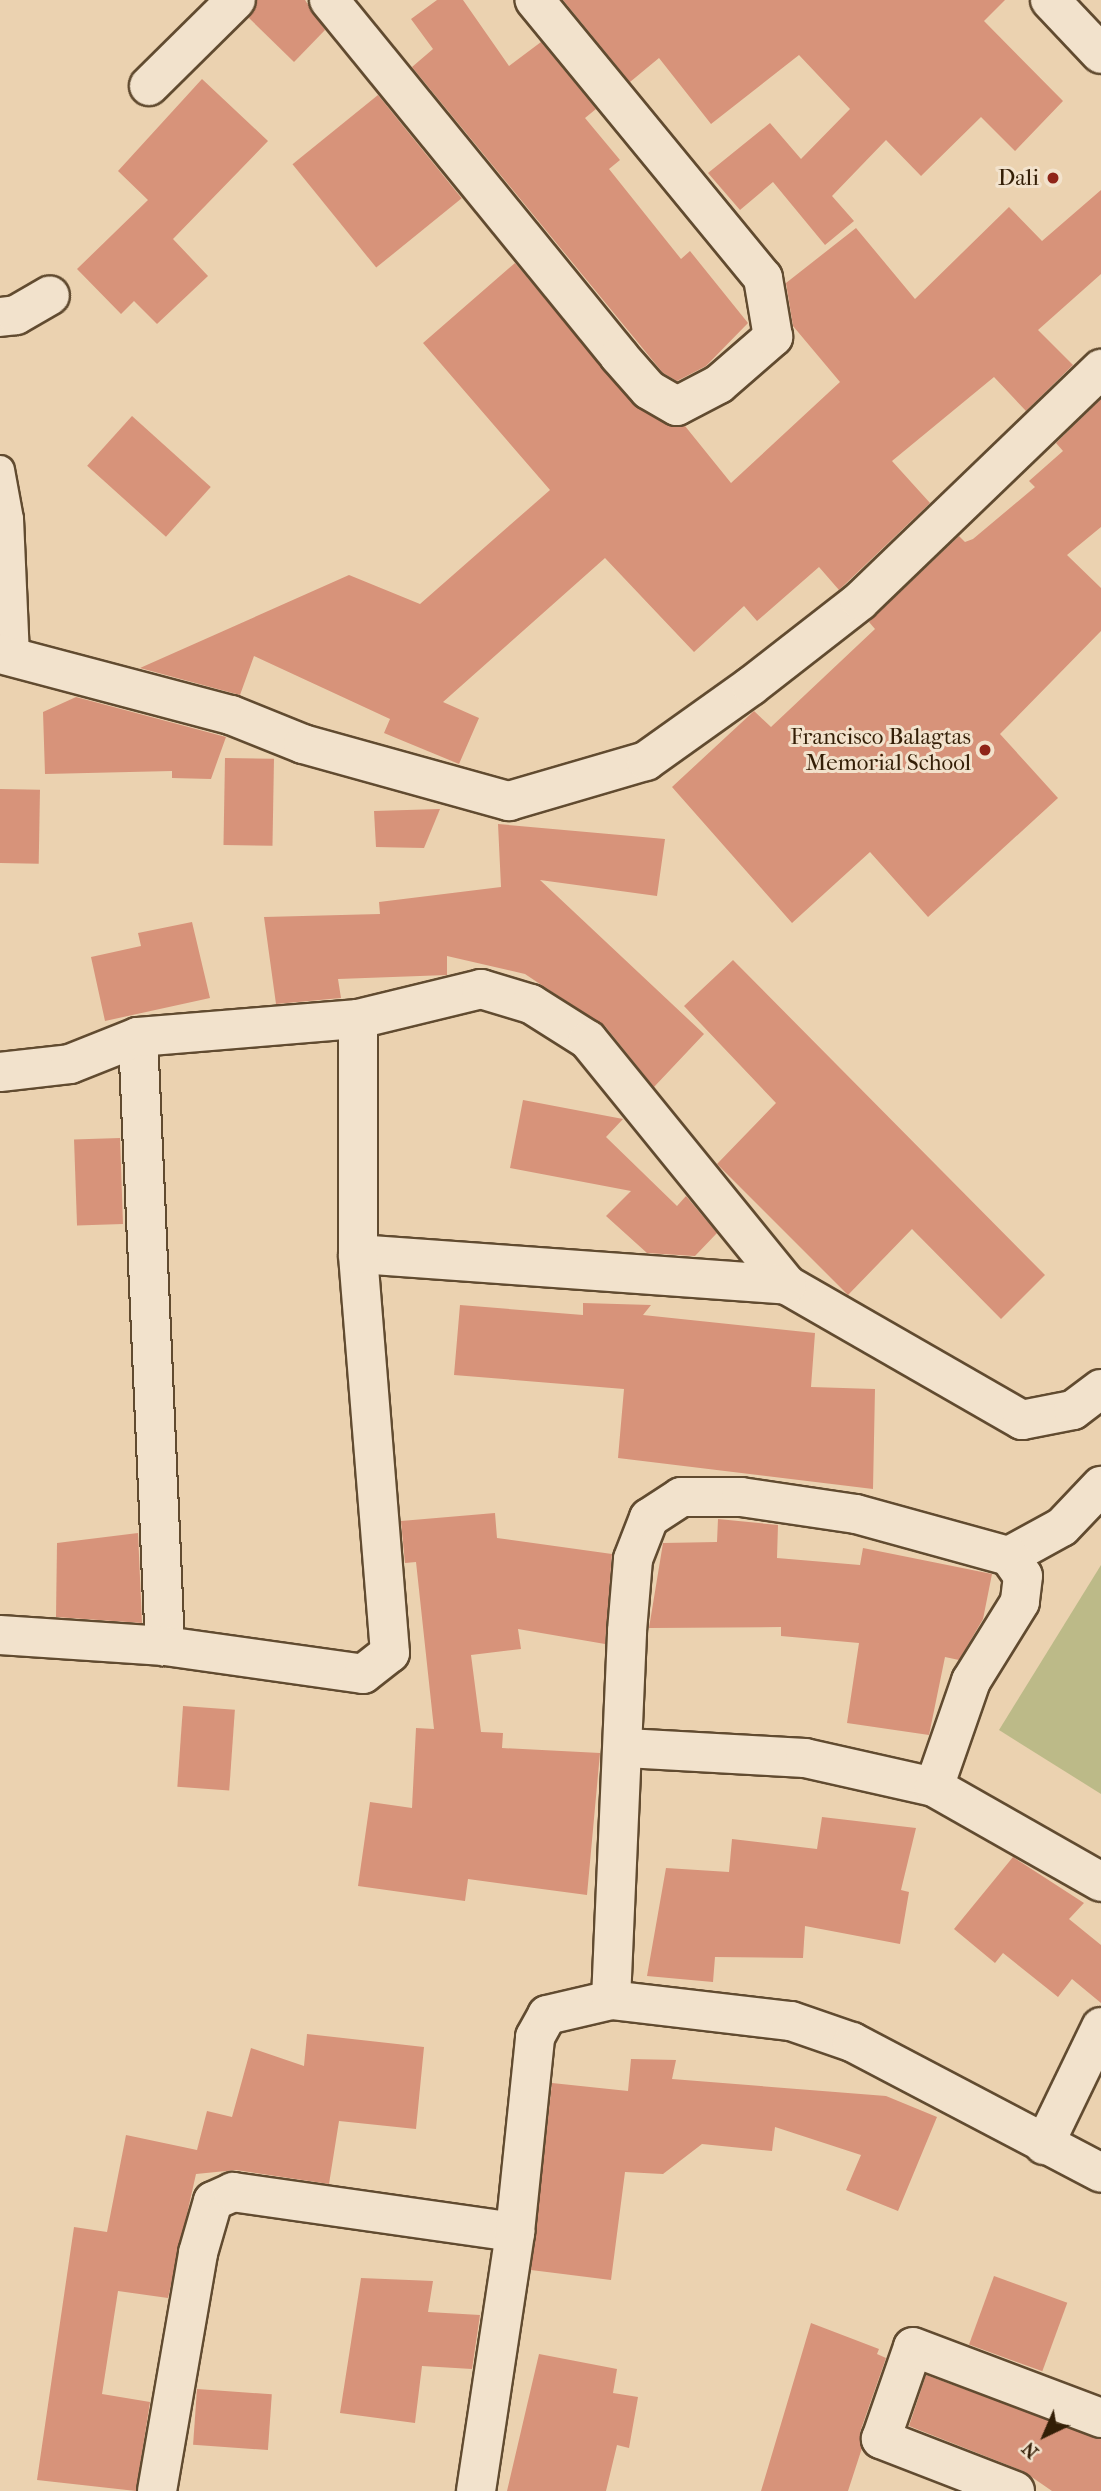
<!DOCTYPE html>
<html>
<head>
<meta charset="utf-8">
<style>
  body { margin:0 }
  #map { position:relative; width:1101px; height:2491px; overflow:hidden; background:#ebd2b0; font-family:"IM FELL French Canon",serif }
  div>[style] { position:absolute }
  .green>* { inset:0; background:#bcba88 }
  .building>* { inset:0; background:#d7937a; transform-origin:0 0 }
  .roads { filter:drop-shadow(2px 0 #614b30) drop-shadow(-2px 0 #614b30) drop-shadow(0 2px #614b30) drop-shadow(0 -2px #614b30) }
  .lane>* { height:28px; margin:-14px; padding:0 14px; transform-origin:14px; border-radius:14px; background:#f2e2cc }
  .street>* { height:38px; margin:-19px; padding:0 19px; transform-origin:19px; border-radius:19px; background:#f2e2cc }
  .secondary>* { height:38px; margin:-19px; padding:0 19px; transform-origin:19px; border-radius:19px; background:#f2e2cc }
  .dots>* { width:19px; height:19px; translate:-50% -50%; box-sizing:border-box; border:4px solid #f2e2cc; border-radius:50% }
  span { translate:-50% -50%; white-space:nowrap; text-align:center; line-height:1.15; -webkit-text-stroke:6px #f2e2cc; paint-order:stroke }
  .poi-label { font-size:23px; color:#331e06 }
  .right { translate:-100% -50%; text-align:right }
  .north { position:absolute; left:1010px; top:2400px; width:70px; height:70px; -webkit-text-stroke:5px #f2e2cc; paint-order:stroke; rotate:224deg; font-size:19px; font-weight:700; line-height:28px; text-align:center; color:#331e06 }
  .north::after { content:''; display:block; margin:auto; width:24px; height:32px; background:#331e06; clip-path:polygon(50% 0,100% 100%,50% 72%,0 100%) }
</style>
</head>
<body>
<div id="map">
  <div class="green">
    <div style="clip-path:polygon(1101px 1565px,1101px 1794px,999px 1730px)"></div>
  </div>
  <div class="building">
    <div style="clip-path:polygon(257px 0,305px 0,325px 30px,294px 62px,249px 18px)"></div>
    <div style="clip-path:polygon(437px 0,463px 0,509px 66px,541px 42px,596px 109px,585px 118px,620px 160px,609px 169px,681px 259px,690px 251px,748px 323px,706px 366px,677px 381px,663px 373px,412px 67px,433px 49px,411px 19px)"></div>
    <div style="clip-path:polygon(563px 0,1005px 0,984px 21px,1063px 101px,1015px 151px,981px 117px,921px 176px,886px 140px,832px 196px,854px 221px,825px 245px,773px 182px,740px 210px,708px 173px,770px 123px,801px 159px,850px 109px,799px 55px,711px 124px,659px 58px,630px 82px)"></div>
    <div style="clip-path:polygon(202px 79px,268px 141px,173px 239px,208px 276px,157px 324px,134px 301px,121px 314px,77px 269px,148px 200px,118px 171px)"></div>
    <div style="left:378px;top:95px;width:133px;height:110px;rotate:51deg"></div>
    <div style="clip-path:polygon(1101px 190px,1101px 274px,1038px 330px,1073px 365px,1026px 411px,994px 377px,892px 461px,930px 503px,839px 590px,819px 567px,757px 621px,744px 606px,694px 652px,605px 558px,443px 702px,479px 718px,459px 764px,384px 733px,390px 719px,254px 656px,240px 695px,140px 668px,349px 575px,420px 604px,550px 490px,423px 343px,515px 263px,633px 404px,667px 425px,685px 426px,731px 483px,840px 382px,793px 326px,786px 283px,856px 228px,915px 299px,1009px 207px,1042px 241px)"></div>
    <div style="clip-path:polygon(1101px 399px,1101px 527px,1067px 555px,1101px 588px,1101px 631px,1000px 734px,1058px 798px,928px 917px,870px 852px,792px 923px,672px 787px,754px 711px,771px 727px,875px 629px,869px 622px,959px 536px,965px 542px,973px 539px,1035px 487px,1029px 481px,1063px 451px,1056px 443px)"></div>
    <div style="left:132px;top:416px;width:106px;height:67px;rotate:42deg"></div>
    <div style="clip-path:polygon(76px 697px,226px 737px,211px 779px,172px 778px,172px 771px,45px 774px,43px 712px)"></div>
    <div style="left:225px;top:758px;width:49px;height:87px;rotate:1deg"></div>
    <div style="left:0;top:789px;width:40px;height:74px;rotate:1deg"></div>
    <div style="clip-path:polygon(440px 809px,424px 848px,376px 847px,374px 811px)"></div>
    <div style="clip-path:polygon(498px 824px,665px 839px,657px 896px,540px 880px,704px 1034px,654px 1087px,605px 1026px,543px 986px,525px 974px,447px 956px,447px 975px,338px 979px,341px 998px,276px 1004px,264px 917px,380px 914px,379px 902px,501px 887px)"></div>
    <div style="clip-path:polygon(192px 922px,210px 998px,105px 1021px,91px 957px,141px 946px,138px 933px)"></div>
    <div style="clip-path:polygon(733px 960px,1045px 1275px,1001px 1319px,912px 1229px,848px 1295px,717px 1164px,776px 1103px,684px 1006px)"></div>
    <div style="clip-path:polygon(523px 1100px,623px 1119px,606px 1137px,677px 1206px,686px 1196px,717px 1233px,695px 1256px,647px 1253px,606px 1216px,631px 1191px,510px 1168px)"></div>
    <div style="left:120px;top:1138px;width:86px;height:46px;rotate:88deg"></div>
    <div style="clip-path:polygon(583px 1303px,651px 1305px,643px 1315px,815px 1333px,811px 1387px,875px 1389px,873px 1489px,618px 1458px,624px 1389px,454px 1375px,460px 1305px,583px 1315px)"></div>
    <div style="clip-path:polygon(495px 1513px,497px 1538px,612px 1554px,605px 1644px,518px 1629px,521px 1649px,471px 1655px,481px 1732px,503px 1733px,502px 1748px,600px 1753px,587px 1895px,468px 1879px,465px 1901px,358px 1886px,370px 1802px,412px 1808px,416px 1728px,434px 1729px,416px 1562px,405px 1563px,401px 1521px)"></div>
    <div style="clip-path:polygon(718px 1519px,778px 1525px,777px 1558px,860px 1565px,863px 1548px,992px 1574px,983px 1619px,959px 1660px,945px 1657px,929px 1735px,847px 1723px,859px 1643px,781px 1636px,781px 1627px,649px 1628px,663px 1543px,717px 1542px)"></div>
    <div style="clip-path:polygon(138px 1533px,142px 1623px,56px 1617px,57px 1543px)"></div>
    <div style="left:183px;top:1706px;width:52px;height:81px;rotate:4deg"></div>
    <div style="clip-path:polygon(822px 1817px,916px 1828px,901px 1890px,909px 1892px,900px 1944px,805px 1926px,803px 1958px,715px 1957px,713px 1982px,647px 1976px,666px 1868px,729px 1872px,732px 1839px,817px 1849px)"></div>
    <div style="clip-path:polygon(1013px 1857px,1084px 1903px,1069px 1919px,1101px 1945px,1101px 2003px,1072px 1979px,1058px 1997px,1003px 1953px,995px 1963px,954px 1929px)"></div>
    <div style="clip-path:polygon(307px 2034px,424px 2047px,416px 2129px,339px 2121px,329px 2184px,236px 2170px,196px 2174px,168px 2298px,118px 2291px,102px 2394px,150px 2402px,136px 2491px,37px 2480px,74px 2227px,107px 2232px,126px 2135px,197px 2150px,207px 2111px,232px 2117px,251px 2048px,304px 2066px)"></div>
    <div style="clip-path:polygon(631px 2059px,676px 2060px,672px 2079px,886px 2096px,937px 2117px,898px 2211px,846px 2190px,861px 2155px,775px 2127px,772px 2151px,702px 2144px,663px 2174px,625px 2172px,611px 2280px,531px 2270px,552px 2083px,628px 2091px)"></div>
    <div style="left:994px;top:2276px;width:78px;height:73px;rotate:20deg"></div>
    <div style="clip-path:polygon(361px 2278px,433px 2281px,428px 2312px,480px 2315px,472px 2369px,422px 2366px,415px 2423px,340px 2413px)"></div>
    <div style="clip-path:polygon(811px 2323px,879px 2349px,877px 2354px,886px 2358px,860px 2432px,862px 2448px,848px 2491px,761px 2491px)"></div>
    <div style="clip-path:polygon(539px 2354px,617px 2369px,613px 2393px,638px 2397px,629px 2448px,617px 2445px,606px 2491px,507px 2491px)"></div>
    <div style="clip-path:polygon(926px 2375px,1101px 2439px,1101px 2491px,1052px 2491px,1023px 2471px,909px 2426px)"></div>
    <div style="left:197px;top:2389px;width:75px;height:56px;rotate:4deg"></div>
  </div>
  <div class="roads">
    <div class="lane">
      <div style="left:0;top:470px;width:50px;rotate:79.6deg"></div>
      <div style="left:9px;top:519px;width:137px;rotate:87.5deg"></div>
    </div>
    <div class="street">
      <div style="left:329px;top:0;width:459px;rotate:50.8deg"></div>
      <div style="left:619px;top:356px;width:45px;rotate:48.6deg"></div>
      <div style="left:649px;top:390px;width:32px;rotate:30deg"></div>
      <div style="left:677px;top:406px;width:47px;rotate:-27.6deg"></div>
      <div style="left:719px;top:384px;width:72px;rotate:-41deg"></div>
      <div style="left:773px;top:337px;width:60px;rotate:-99.6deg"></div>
      <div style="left:763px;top:278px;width:360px;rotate:-129.4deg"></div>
      <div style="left:149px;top:86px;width:122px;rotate:-44.7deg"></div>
      <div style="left:0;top:317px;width:16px;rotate:-7deg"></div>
      <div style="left:16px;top:315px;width:39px;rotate:-30deg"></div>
      <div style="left:0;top:654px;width:239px;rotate:14.8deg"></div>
      <div style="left:231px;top:715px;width:78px;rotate:21.9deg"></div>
      <div style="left:303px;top:744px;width:214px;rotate:15.5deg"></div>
      <div style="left:509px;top:801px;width:143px;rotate:-16.3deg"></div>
      <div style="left:646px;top:761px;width:129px;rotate:-35.5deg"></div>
      <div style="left:751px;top:686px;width:138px;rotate:-37.9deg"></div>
      <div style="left:860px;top:601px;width:335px;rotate:-43.9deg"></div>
      <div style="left:138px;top:1037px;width:610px;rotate:87.46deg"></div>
      <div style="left:0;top:1072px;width:70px;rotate:-6.5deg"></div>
      <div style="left:70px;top:1064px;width:73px;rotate:-21.7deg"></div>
      <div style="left:138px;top:1037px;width:221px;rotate:-4.7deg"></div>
      <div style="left:358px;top:1019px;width:127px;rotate:-13.7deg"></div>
      <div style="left:481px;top:989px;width:52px;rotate:16.7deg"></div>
      <div style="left:531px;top:1004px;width:67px;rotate:32.3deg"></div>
      <div style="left:588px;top:1040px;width:316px;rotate:50.9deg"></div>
      <div style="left:787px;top:1285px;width:271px;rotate:29.9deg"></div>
      <div style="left:1022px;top:1420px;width:52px;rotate:-11.1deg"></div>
      <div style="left:1073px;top:1410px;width:35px;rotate:-37deg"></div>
      <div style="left:358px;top:1254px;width:430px;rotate:4.1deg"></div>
      <div style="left:1009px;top:1556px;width:60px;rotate:-28.7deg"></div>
      <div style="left:1062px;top:1527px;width:57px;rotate:-46.4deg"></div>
      <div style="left:0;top:1635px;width:165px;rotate:3.8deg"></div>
      <div style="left:165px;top:1646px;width:200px;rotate:8deg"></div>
      <div style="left:363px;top:1674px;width:34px;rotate:-38deg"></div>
      <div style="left:390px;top:1653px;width:400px;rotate:-94.6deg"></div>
      <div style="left:358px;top:1254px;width:235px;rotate:-90deg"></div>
      <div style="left:626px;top:1748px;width:179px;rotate:3.2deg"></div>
      <div style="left:805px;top:1758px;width:132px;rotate:12.7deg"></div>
      <div style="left:934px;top:1787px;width:192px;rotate:29.6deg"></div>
      <div style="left:611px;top:2000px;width:369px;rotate:-87.5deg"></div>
      <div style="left:627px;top:1631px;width:72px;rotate:-85.2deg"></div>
      <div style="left:633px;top:1559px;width:44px;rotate:-68.7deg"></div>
      <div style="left:649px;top:1518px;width:38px;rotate:-33deg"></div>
      <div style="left:681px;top:1497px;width:60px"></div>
      <div style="left:741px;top:1497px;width:116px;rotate:8.4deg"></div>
      <div style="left:856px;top:1514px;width:159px;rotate:15.4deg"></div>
      <div style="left:1009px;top:1556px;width:24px;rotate:55deg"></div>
      <div style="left:1023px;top:1576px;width:26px;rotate:97deg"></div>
      <div style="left:1020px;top:1602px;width:93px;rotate:121.8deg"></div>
      <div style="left:971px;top:1681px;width:112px;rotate:109.2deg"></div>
      <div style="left:1044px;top:2145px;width:131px;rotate:-64.2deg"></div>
      <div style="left:157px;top:2491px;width:242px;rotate:-80.2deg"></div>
      <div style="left:198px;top:2253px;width:54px;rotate:-73.9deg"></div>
      <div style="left:213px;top:2201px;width:22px;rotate:-24deg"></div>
      <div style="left:233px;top:2192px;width:285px;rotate:8.1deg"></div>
      <div style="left:476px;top:2491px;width:262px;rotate:-81.4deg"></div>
      <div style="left:515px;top:2232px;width:196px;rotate:-84.1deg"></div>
      <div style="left:535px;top:2037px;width:25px;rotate:-61deg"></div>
      <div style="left:547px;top:2015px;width:66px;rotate:-13.2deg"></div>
      <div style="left:611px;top:2000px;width:181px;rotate:6.7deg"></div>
      <div style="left:791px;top:2021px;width:65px;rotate:19deg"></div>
      <div style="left:852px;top:2042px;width:281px;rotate:27.7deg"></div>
      <div style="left:1015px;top:2491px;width:144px;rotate:-158.8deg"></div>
      <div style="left:881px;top:2439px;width:97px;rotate:-70.8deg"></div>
      <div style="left:913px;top:2347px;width:201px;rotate:20.7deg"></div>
    </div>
    <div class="secondary">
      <div style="left:1050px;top:0;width:74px;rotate:46.6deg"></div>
    </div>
  </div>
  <div class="dots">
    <div style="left:1053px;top:178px;background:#8f2418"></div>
    <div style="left:985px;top:750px;background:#8f2418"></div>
  </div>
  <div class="poi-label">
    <span class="right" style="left:1039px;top:178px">Dali</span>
    <span class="right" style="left:971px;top:750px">Francisco Balagtas<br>Memorial School</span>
  </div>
  <div class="north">N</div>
</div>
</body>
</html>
